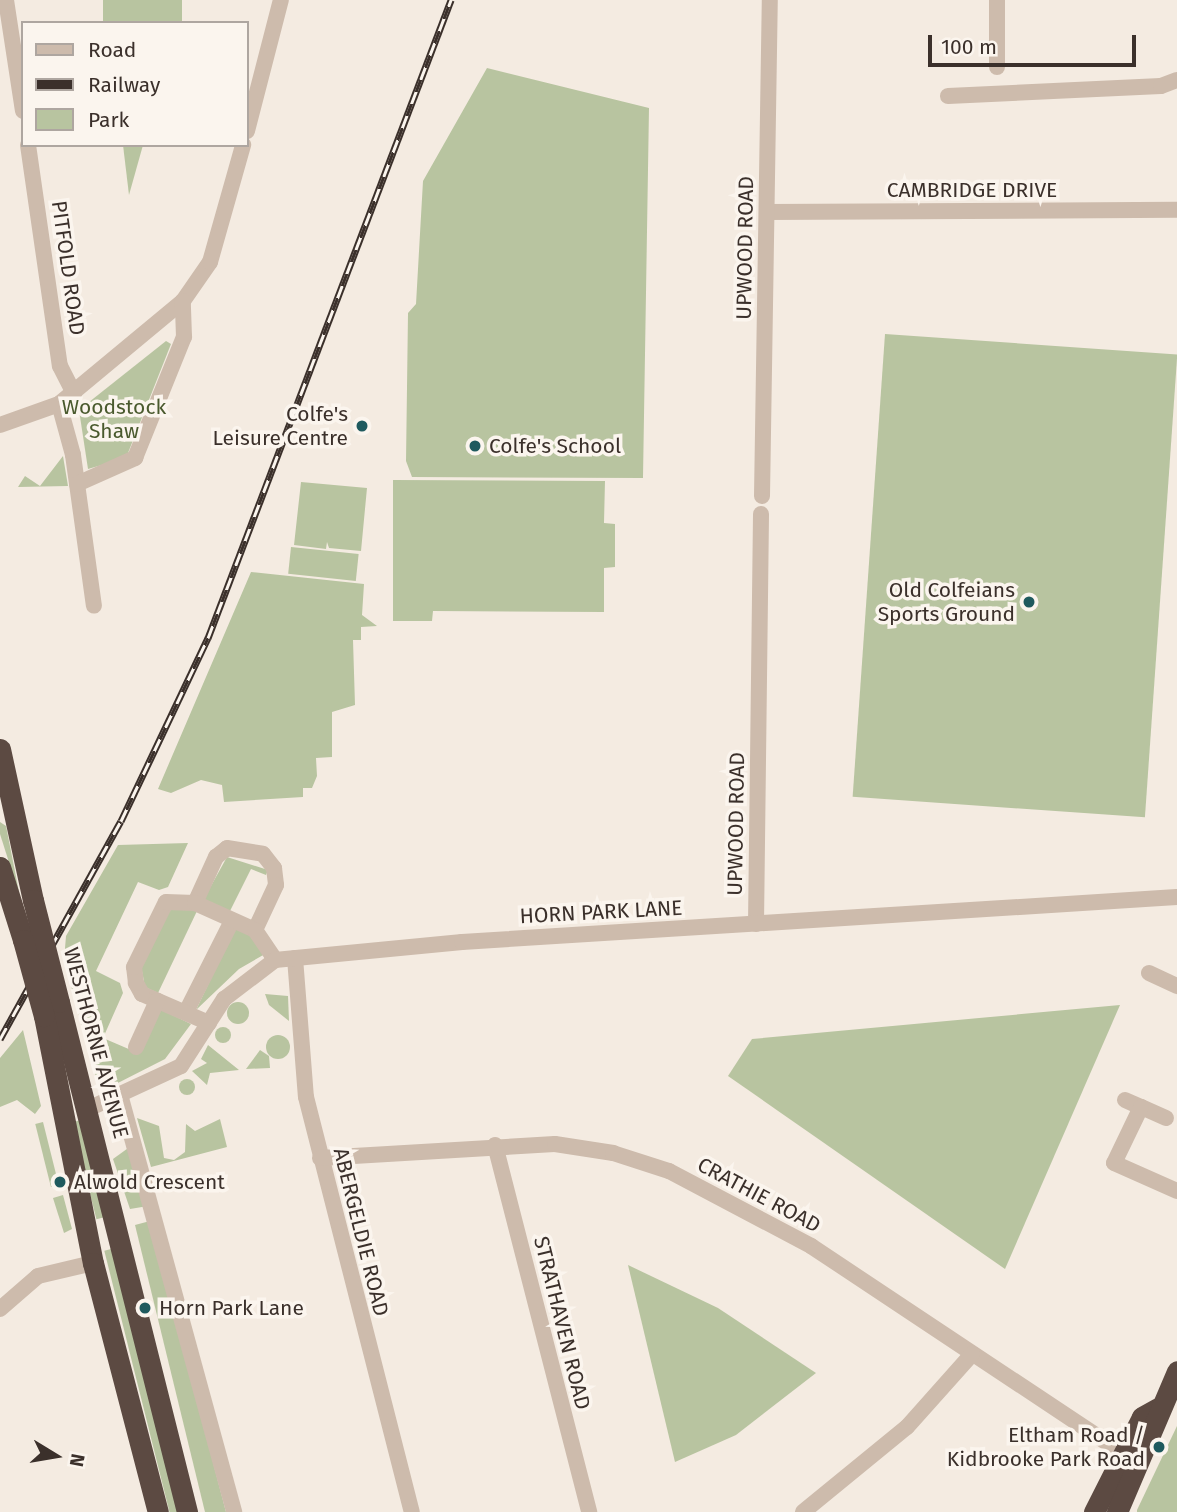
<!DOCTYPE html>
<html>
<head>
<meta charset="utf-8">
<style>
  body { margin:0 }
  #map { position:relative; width:1177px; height:1512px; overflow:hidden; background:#f4ebe1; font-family:"Fira Sans",sans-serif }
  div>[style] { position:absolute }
  .green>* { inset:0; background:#b8c4a0; transform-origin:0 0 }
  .round { border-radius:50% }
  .minor>* { height:16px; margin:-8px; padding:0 8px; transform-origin:8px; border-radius:8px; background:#cdbbac }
  .highway>* { height:21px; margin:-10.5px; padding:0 10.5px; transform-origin:10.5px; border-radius:10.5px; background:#5c4a42 }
  .rail>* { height:7px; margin-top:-3.5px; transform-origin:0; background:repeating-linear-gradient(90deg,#fbf5ee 0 13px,#3b302b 0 26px); box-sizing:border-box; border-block:2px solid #3b302b }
  .highway-bridge>* { height:21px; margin:-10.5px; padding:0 10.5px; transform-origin:10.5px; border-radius:10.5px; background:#5c4a42 }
  .dots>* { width:19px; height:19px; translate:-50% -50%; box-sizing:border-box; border:4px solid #fbf5ee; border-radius:50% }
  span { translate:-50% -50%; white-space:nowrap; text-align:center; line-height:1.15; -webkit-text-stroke:7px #fbf5ee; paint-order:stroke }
  .street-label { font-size:21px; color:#3b302b }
  .park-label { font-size:21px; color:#4a5a2e }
  .poi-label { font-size:21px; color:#3b302b }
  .right { translate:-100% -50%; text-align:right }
  .left { translate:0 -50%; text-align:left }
  .legend { position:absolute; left:21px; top:21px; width:228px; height:126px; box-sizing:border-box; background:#fbf5ee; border:2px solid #aea6a0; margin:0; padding:9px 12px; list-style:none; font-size:21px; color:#3b302b }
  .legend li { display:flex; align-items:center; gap:14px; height:35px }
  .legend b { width:35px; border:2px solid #aea6a0 }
  .north { position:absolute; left:21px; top:1421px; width:70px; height:70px; -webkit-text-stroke:5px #fbf5ee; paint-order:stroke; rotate:101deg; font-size:19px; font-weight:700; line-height:28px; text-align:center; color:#3b302b }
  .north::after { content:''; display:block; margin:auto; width:24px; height:32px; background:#3b302b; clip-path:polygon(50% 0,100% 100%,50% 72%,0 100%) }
  .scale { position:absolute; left:928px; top:35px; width:208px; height:32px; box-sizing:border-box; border:4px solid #3b302b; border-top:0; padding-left:9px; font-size:21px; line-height:24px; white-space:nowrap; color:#3b302b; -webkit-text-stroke:5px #fbf5ee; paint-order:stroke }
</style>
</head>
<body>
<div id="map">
  <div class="green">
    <div style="left:103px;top:0;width:79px;height:23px"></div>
    <div style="clip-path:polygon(487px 68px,649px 108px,643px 478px,412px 477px,406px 461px,408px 313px,416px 304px,423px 181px)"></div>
    <div style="clip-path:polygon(123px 145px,143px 145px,129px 195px)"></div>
    <div style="left:885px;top:334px;width:293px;height:464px;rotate:4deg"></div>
    <div style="clip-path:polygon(166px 341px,171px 344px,126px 458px,88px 469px,79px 410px)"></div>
    <div style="clip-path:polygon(63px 456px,68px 486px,18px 487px,25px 476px,40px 486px)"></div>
    <div style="clip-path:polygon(393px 480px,605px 481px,604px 523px,615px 524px,615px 567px,604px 568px,604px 612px,433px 611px,432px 621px,393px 621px)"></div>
    <div style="clip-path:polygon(301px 482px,367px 488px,361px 551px,329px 548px,327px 542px,326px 549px,294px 545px)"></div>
    <div style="left:291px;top:547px;width:68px;height:27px;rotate:6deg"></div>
    <div style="clip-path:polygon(251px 572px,364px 584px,362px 615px,377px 626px,361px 627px,361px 640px,353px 640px,355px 705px,332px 712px,332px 757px,316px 758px,317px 776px,312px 788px,303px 788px,303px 797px,224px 802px,222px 785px,201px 780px,171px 793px,158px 789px)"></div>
    <div style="clip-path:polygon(0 822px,6px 826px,20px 897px,0 834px)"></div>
    <div style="clip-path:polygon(188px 843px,168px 887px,159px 890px,138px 882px,96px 971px,120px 983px,123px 993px,103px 1038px,138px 1053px,160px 1009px,191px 1024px,165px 1059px,110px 1087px,96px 1077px,64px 960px,66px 936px,118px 845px)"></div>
    <div style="clip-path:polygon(227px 857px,268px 870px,266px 875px,251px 869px,229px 913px,202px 902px)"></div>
    <div style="clip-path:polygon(175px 907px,197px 911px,158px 993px,145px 987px,141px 966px,164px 914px)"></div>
    <div style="clip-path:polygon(235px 928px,245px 929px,265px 954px,239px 969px,196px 1010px)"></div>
    <div style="clip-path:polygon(265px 994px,288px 996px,289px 1021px,269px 1005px)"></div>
    <div class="round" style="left:227px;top:1002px;width:22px;height:22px"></div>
    <div style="clip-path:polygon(1120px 1005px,1005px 1269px,728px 1076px,752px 1039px)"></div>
    <div class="round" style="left:215px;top:1027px;width:16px;height:16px"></div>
    <div style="clip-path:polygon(23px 1030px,41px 1106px,35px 1114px,17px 1100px,0 1107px,0 1058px)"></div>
    <div class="round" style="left:266px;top:1035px;width:24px;height:24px"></div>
    <div style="clip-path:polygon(208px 1045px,239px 1070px,210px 1073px,207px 1085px,192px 1071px,207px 1063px,201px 1059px)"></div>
    <div style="clip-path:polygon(260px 1050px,269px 1056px,270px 1068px,246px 1069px)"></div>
    <div class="round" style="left:179px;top:1079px;width:16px;height:16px"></div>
    <div style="clip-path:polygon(137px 1118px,159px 1126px,164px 1158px,174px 1160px,185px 1152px,186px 1124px,195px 1131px,220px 1119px,227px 1147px,151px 1167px)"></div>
    <div style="left:81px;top:1120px;width:100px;height:9px;rotate:76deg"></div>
    <div style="left:43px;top:1122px;width:65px;height:8px;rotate:76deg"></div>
    <div style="clip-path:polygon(131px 1146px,148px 1206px,130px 1209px,113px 1159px)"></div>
    <div style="clip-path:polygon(63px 1195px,72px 1229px,64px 1233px,53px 1198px)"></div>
    <div style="clip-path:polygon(150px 1221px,226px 1512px,205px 1512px,135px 1225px)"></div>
    <div style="left:115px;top:1248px;width:272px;height:11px;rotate:76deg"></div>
    <div style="clip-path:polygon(628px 1265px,718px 1308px,816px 1373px,736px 1435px,675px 1462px)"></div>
    <div style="clip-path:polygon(1177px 1426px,1177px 1512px,1137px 1512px,1137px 1510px)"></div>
  </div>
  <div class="minor">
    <div style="left:6px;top:0;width:112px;rotate:81.3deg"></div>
    <div style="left:997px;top:0;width:67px;rotate:90deg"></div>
    <div style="left:948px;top:96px;width:213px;rotate:-2.7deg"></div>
    <div style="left:1161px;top:86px;width:17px;rotate:-21deg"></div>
    <div style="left:247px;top:131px;width:135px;rotate:-75.5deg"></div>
    <div style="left:28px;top:145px;width:223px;rotate:81.8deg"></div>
    <div style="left:60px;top:366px;width:31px;rotate:63deg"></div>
    <div style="left:767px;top:212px;width:410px;rotate:-0.3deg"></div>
    <div style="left:59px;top:404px;width:53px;rotate:74.6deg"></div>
    <div style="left:73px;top:455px;width:152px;rotate:82.1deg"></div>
    <div style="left:0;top:425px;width:63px;rotate:-19.6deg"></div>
    <div style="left:59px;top:404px;width:161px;rotate:-39.7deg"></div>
    <div style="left:183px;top:301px;width:47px;rotate:-55.3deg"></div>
    <div style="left:210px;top:262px;width:122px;rotate:-74.2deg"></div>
    <div style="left:77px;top:484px;width:64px;rotate:-24.1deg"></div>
    <div style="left:135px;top:458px;width:131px;rotate:-68deg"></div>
    <div style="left:184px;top:337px;width:36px;rotate:-92deg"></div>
    <div style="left:762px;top:496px;width:496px;rotate:-89.1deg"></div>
    <div style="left:195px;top:903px;width:51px;rotate:-65.5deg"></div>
    <div style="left:216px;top:857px;width:14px;rotate:-39deg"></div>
    <div style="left:227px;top:848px;width:36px;rotate:9deg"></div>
    <div style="left:263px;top:854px;width:18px;rotate:52deg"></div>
    <div style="left:274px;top:868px;width:17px;rotate:83deg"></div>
    <div style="left:276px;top:885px;width:50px;rotate:115deg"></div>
    <div style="left:756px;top:924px;width:410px;rotate:-89.3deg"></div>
    <div style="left:295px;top:958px;width:139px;rotate:85.5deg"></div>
    <div style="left:306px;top:1097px;width:428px;rotate:75.7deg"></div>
    <div style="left:1149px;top:973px;width:31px;rotate:25deg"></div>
    <div style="left:186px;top:1012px;width:102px;rotate:-63.2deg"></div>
    <div style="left:209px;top:1023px;width:73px;rotate:-156.6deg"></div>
    <div style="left:142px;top:994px;width:13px;rotate:-119deg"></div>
    <div style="left:136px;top:983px;width:16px;rotate:-97deg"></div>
    <div style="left:134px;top:967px;width:72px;rotate:-63.8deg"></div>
    <div style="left:166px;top:902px;width:29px;rotate:2deg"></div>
    <div style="left:195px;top:903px;width:66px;rotate:24.2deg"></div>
    <div style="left:255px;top:930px;width:36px;rotate:56deg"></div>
    <div style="left:136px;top:1047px;width:51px;rotate:-65.5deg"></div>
    <div style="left:121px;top:1098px;width:429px;rotate:74.7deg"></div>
    <div style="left:1125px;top:1100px;width:17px;rotate:24deg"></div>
    <div style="left:88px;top:1109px;width:102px;rotate:-24.8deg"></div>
    <div style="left:181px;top:1066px;width:80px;rotate:-57.3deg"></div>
    <div style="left:224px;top:999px;width:64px;rotate:-37.4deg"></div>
    <div style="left:275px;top:960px;width:188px;rotate:-5.5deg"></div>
    <div style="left:462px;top:942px;width:716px;rotate:-3.6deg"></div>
    <div style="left:1166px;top:1118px;width:27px;rotate:-156deg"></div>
    <div style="left:1141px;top:1107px;width:62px;rotate:115.7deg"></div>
    <div style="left:1114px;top:1163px;width:69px;rotate:24deg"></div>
    <div style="left:495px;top:1145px;width:379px;rotate:75.6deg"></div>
    <div style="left:320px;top:1158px;width:235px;rotate:-3.4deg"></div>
    <div style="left:555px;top:1144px;width:59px;rotate:8.8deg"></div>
    <div style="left:613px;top:1153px;width:59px;rotate:17.8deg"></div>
    <div style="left:669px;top:1171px;width:161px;rotate:27.8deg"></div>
    <div style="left:811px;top:1246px;width:374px;rotate:33.6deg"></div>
    <div style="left:0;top:1309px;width:50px;rotate:-41deg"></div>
    <div style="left:38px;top:1276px;width:57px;rotate:-13.3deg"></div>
    <div style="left:803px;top:1512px;width:134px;rotate:-39.3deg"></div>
    <div style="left:907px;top:1427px;width:98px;rotate:-48.3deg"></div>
  </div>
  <div class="highway">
    <div style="left:0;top:749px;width:155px;rotate:77.7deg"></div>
    <div style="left:0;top:867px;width:77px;rotate:72.5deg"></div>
    <div style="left:59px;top:1002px;width:526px;rotate:75.91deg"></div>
    <div style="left:44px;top:1016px;width:252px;rotate:78.8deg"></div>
    <div style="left:93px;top:1263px;width:257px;rotate:75.4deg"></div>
    <div style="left:1094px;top:1512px;width:106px;rotate:-63.2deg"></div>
    <div style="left:1142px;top:1417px;width:18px;rotate:-29deg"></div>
    <div style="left:1117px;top:1512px;width:153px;rotate:-66.9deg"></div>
  </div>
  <div class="rail">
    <div style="left:0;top:1039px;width:249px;rotate:-61deg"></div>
    <div style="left:121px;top:821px;width:203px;rotate:-64.6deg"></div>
    <div style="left:208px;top:638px;width:683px;rotate:-69.15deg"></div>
  </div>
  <div class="highway-bridge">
    <div style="left:33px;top:900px;width:105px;rotate:75.7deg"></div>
    <div style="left:23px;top:940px;width:79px;rotate:74.6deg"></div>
  </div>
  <div class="dots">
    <div style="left:362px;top:426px;background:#1f5a5e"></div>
    <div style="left:475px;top:446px;background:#1f5a5e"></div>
    <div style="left:1029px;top:602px;background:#1f5a5e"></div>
    <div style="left:60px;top:1182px;background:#1f5a5e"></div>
    <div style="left:145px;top:1308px;background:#1f5a5e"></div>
    <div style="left:1159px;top:1447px;background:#1f5a5e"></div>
  </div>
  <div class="street-label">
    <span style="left:972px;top:190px">CAMBRIDGE DRIVE</span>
    <span style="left:745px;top:248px;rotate:-89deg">UPWOOD ROAD</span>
    <span style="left:68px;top:268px;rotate:82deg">PITFOLD ROAD</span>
    <span style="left:736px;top:824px;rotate:-89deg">UPWOOD ROAD</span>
    <span style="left:601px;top:912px;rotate:-3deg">HORN PARK LANE</span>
    <span style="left:96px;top:1043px;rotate:75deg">WESTHORNE AVENUE</span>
    <span style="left:759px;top:1195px;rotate:28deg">CRATHIE ROAD</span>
    <span style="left:361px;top:1232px;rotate:76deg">ABERGELDIE ROAD</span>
    <span style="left:562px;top:1323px;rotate:76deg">STRATHAVEN ROAD</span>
  </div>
  <div class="park-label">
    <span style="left:114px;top:419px">Woodstock<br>Shaw</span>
  </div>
  <div class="poi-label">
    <span class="right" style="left:348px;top:426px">Colfe's<br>Leisure Centre</span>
    <span class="left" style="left:489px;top:446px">Colfe's School</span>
    <span class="right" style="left:1015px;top:602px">Old Colfeians<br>Sports Ground</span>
    <span class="left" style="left:74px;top:1182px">Alwold Crescent</span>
    <span class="left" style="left:159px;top:1308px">Horn Park Lane</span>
    <span class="right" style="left:1145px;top:1447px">Eltham Road /<br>Kidbrooke Park Road</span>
  </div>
  <ul class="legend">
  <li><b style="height:9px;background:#cdbbac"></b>Road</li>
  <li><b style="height:9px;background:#3b302b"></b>Railway</li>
  <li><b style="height:19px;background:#b8c4a0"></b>Park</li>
  </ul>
  <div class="north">N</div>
  <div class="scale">100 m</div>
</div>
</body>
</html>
